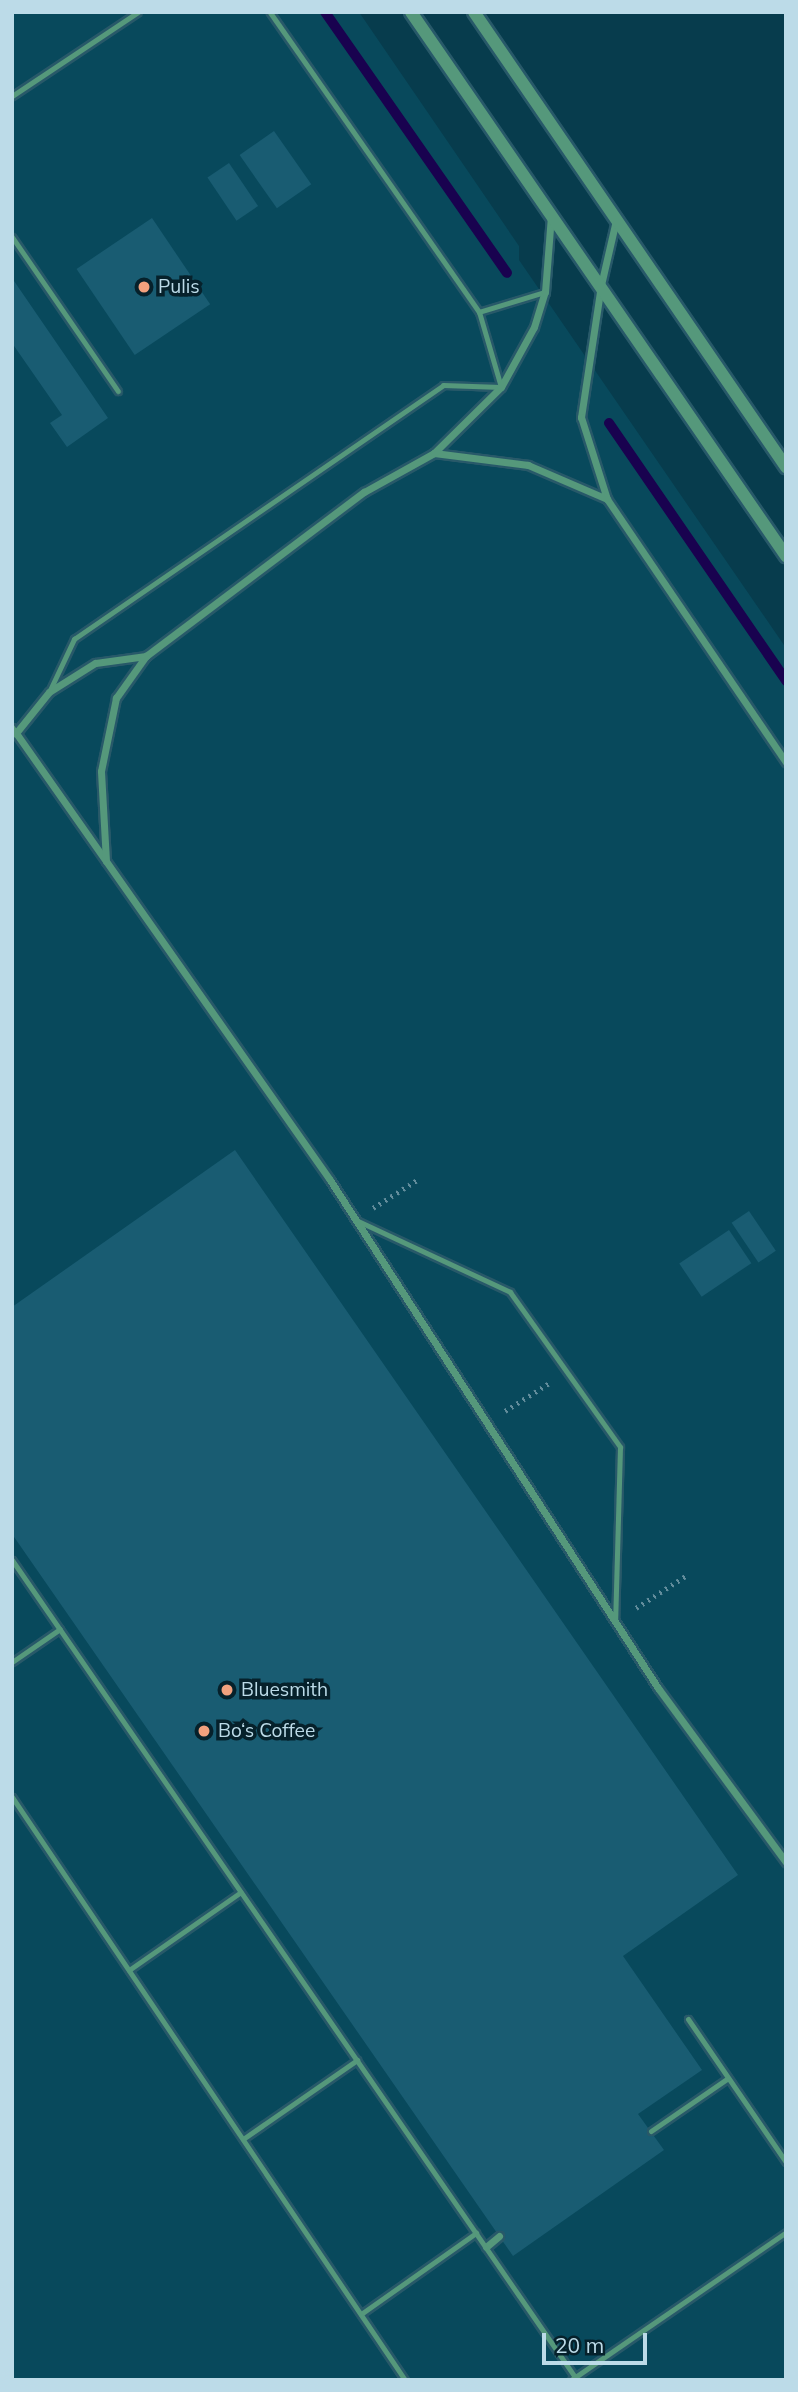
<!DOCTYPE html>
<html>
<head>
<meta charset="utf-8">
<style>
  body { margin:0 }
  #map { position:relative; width:798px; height:2392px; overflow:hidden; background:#073c4d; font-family:Mulish,sans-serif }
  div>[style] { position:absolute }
  .built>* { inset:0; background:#08495c }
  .stream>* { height:10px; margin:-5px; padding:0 5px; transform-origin:5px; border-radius:5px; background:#19024f }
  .building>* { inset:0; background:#195c72; transform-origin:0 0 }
  .path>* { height:4.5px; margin-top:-2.25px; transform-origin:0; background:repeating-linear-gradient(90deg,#638d9c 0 2px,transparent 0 7px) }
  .roads { filter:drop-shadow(2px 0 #285969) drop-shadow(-2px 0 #285969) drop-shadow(0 2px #285969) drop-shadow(0 -2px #285969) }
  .service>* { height:5px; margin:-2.5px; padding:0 2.5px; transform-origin:2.5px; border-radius:2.5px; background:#55987b }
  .minor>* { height:7px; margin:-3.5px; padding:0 3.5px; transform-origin:3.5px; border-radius:3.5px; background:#55987b }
  .tertiary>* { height:12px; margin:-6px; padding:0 6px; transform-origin:6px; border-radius:6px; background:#55987b }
  .dots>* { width:19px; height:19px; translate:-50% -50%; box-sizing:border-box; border:4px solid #06212b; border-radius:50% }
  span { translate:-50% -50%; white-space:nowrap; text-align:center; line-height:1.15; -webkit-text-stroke:7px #06212b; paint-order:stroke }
  .poi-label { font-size:19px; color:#bcdbe8 }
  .left { translate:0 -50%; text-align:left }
  .frame { position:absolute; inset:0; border:14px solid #bcdbe8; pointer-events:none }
  .scale { position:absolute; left:542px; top:2333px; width:105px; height:32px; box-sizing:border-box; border:4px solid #bcdbe8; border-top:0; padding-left:9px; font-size:21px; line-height:24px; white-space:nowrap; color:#bcdbe8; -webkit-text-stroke:5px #06212b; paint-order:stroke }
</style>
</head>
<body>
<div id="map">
  <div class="built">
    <div style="clip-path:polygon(12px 12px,359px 12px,519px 246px,519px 260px,786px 648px,786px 2380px,12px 2380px)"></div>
  </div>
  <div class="stream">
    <div style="left:325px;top:12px;width:318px;rotate:55.1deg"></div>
    <div style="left:609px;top:423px;width:313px;rotate:55.5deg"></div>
  </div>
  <div class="building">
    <div style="left:274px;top:131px;width:65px;height:42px;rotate:55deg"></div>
    <div style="left:229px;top:163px;width:52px;height:26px;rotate:56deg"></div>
    <div style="left:152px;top:218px;width:104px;height:91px;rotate:56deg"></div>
    <div style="clip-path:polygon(12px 278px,108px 418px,67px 447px,50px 423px,62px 415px,12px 343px)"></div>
    <div style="clip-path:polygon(235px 1150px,738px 1875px,623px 1956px,702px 2070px,638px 2114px,664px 2150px,513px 2256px,12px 1534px,12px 1307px)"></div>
    <div style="left:749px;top:1211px;width:48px;height:21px;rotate:56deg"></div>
    <div style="left:729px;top:1230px;width:40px;height:60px;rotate:56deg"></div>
  </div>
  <div class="path">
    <div style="left:373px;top:1208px;width:52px;rotate:-32.5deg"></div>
    <div style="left:505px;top:1411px;width:54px;rotate:-32.2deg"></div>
    <div style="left:636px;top:1608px;width:61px;rotate:-32.9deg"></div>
  </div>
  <div class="roads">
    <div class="service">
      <div style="left:12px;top:96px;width:151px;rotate:-33.7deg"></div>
      <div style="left:12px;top:237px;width:187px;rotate:55.5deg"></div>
      <div style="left:479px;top:312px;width:69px;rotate:-16.9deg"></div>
      <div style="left:49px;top:692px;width:59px;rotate:-64.7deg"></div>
      <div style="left:74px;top:639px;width:448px;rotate:-34.5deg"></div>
      <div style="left:443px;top:385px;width:58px;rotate:2deg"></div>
      <div style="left:501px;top:387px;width:78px;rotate:-106.3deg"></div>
      <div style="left:479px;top:312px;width:366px;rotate:-124.9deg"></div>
      <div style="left:12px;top:727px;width:7px;rotate:56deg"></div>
      <div style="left:16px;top:733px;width:4px;rotate:153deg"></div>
      <div style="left:358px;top:1221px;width:168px;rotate:25deg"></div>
      <div style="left:510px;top:1292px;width:190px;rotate:54.6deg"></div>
      <div style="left:620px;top:1447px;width:175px;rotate:91.6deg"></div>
      <div style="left:12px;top:1560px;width:992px;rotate:55.43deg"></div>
      <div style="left:12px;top:1662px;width:58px;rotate:-34.5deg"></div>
      <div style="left:12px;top:1797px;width:703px;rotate:56.02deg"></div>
      <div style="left:129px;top:1970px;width:136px;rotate:-34.9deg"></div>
      <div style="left:688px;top:2019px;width:173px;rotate:55.6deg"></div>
      <div style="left:651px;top:2131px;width:93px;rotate:-34.5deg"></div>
      <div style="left:243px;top:2139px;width:139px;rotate:-34.7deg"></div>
      <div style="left:361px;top:2314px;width:141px;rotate:-35.2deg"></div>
      <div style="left:571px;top:2380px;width:261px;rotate:-34.5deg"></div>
    </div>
    <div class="minor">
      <div style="left:616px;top:220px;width:67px;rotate:103deg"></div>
      <div style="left:601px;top:285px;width:134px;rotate:98.6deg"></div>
      <div style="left:581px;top:417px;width:86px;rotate:72.4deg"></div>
      <div style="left:607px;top:499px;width:318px;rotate:55.8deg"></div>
      <div style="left:434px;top:453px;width:95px;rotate:7.3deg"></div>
      <div style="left:528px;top:465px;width:86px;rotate:23.3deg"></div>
      <div style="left:146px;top:656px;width:51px;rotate:172.2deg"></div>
      <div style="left:95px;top:663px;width:54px;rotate:147.8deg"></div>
      <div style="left:49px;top:692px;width:53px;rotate:128.8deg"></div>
      <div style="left:16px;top:733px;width:546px;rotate:54.91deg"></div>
      <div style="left:330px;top:1180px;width:605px;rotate:57.15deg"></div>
      <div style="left:658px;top:1688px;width:216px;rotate:53.7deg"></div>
      <div style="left:106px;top:861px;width:90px;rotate:-93.2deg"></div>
      <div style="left:101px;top:771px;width:75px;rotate:-78.4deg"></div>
      <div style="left:116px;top:698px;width:52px;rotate:-54.5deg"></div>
      <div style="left:146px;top:656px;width:273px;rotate:-37deg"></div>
      <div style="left:364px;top:492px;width:80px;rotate:-29.1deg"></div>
      <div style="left:434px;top:453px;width:94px;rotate:-44.6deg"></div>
      <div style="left:501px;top:387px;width:68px;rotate:-61.2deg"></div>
      <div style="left:534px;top:327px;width:37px;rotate:-73deg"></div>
      <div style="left:545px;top:292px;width:76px;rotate:-85.5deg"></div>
      <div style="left:486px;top:2247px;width:17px;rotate:-40deg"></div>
    </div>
    <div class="tertiary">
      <div style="left:411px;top:12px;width:661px;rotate:55.42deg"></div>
      <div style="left:474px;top:12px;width:552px;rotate:55.56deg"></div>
    </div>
  </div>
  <div class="dots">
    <div style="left:144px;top:287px;background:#f2a17e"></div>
    <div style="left:227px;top:1690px;background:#f2a17e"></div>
    <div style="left:204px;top:1731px;background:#f2a17e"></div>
  </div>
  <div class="poi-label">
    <span class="left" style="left:158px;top:287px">Pulis</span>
    <span class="left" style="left:241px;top:1690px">Bluesmith</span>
    <span class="left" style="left:218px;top:1731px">Bo‘s Coffee</span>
  </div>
  <div class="frame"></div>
  <div class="scale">20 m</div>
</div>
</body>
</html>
